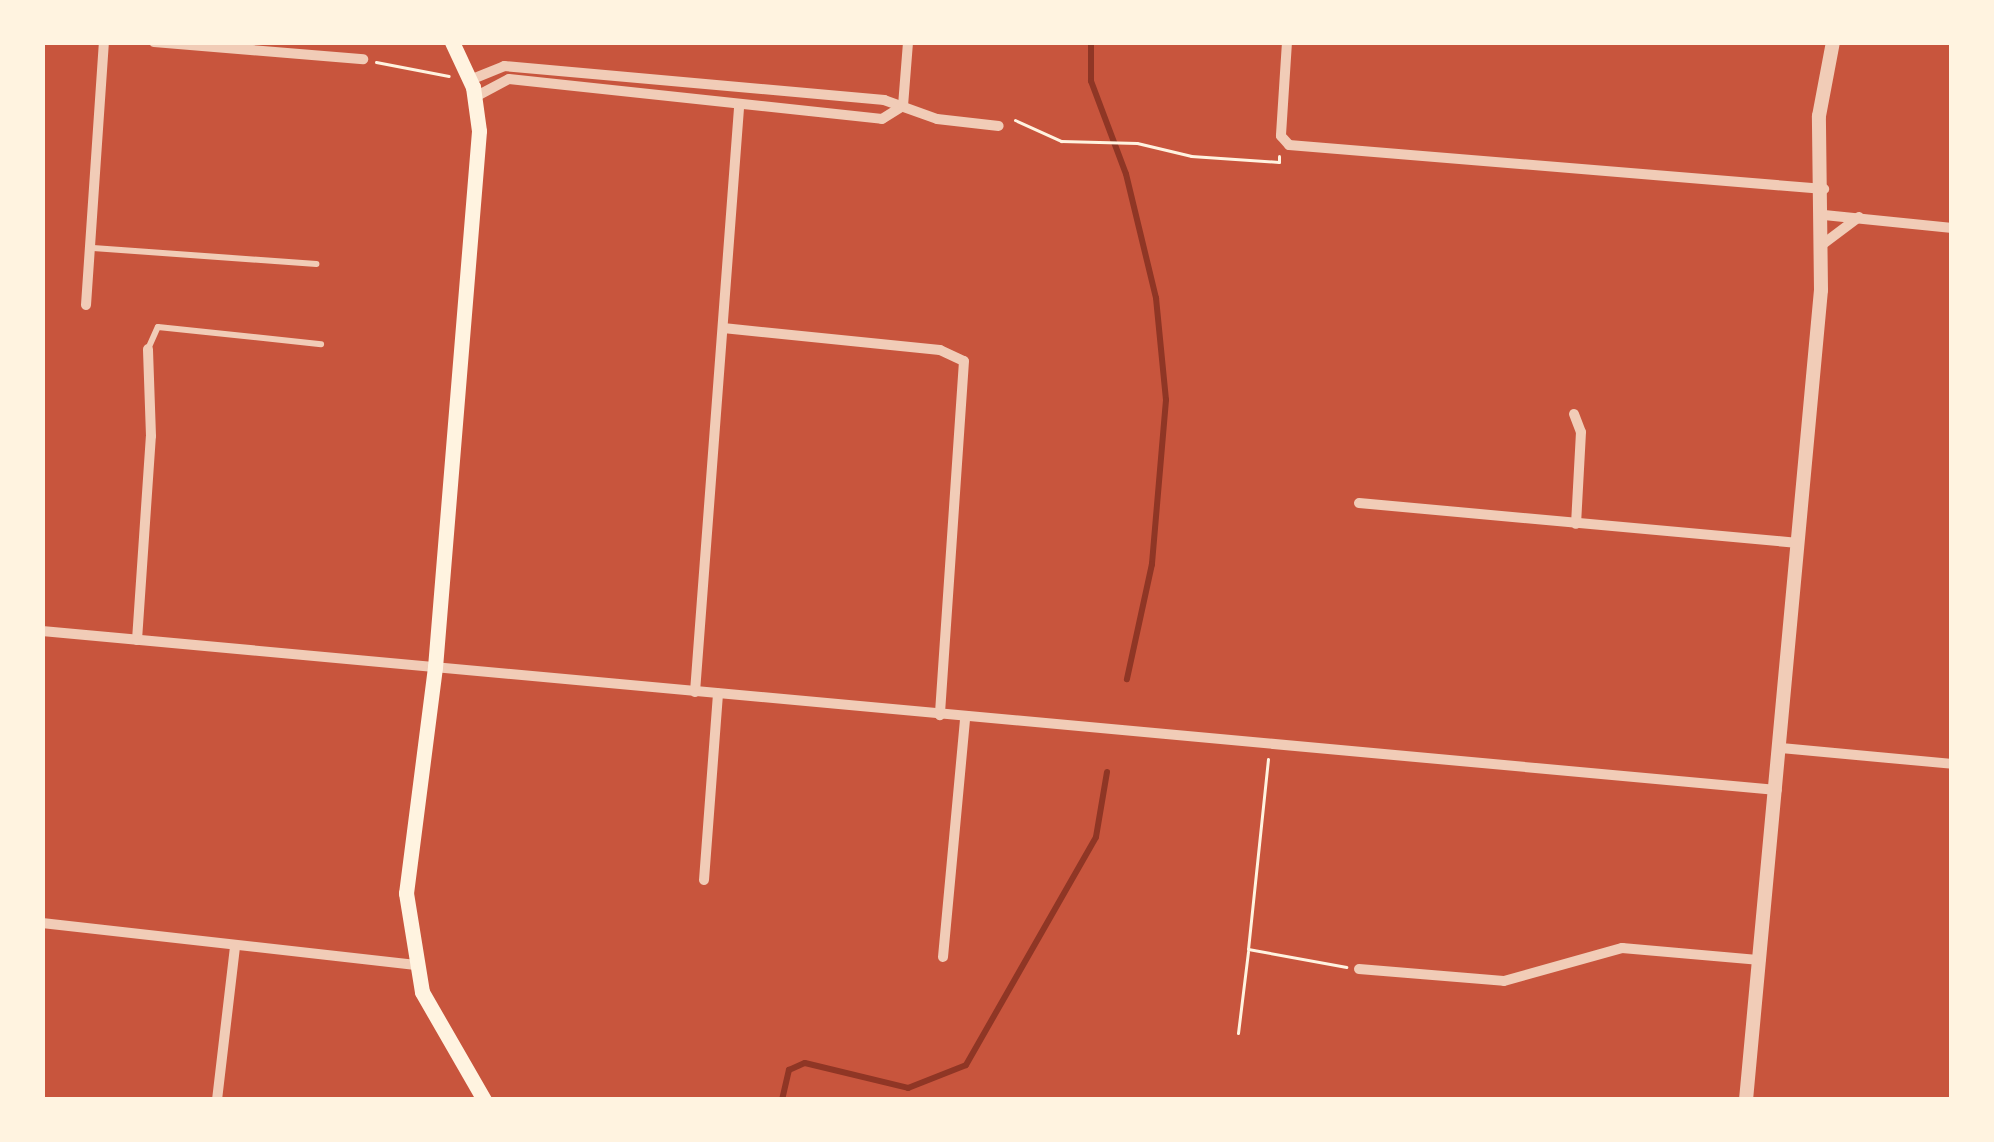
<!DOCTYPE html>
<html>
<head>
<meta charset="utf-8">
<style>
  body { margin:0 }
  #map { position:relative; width:1994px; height:1142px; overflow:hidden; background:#c8553d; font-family:Mulish,sans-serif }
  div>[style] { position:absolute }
  .stream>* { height:6px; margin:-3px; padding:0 3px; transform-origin:3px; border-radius:3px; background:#8f3625 }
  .path>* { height:3px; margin:-1.5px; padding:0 1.5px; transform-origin:1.5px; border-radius:1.5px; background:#fff3e0 }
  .service>* { height:6px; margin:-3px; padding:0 3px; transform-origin:3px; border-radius:3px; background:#f1ccb7 }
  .minor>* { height:10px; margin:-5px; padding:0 5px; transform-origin:5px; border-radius:5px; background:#f1ccb7 }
  .tertiary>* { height:14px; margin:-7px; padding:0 7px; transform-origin:7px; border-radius:7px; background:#f1ccb7 }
  .secondary>* { height:15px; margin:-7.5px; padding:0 7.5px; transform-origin:7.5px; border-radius:7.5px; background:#fff3e0 }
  span { translate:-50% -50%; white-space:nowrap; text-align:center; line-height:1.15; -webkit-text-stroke:10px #fff3e0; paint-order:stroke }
  .frame { position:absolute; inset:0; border:45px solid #fff3e0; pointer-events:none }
</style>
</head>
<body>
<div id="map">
  <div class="stream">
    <div style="left:1091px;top:42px;width:39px;rotate:90deg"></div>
    <div style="left:1091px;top:81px;width:99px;rotate:69.4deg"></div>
    <div style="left:1126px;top:174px;width:128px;rotate:76.4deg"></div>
    <div style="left:1156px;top:298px;width:102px;rotate:84.4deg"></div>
    <div style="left:1166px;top:400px;width:165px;rotate:94.9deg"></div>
    <div style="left:1152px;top:564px;width:118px;rotate:102.3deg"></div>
    <div style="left:782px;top:1100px;width:31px;rotate:-77deg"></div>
    <div style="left:789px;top:1070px;width:17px;rotate:-24deg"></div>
    <div style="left:805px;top:1063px;width:106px;rotate:13.6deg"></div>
    <div style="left:908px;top:1088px;width:62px;rotate:-21.6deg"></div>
    <div style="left:966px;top:1065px;width:262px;rotate:-60.3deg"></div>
    <div style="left:1096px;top:837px;width:66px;rotate:-80.4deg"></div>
  </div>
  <div class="path">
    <div style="left:376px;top:62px;width:74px;rotate:10.9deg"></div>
    <div style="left:1015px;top:120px;width:51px;rotate:24.5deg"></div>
    <div style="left:1061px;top:141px;width:76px;rotate:1.5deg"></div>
    <div style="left:1137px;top:143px;width:56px;rotate:13.5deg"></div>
    <div style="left:1191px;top:156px;width:88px;rotate:3.9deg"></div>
    <div style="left:1279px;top:162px;width:6px;rotate:-90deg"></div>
    <div style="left:1268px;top:759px;width:191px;rotate:96deg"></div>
    <div style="left:1248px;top:949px;width:100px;rotate:10.4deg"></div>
    <div style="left:1238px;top:1033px;width:82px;rotate:-83deg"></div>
  </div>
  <div class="service">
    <div style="left:93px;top:248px;width:224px;rotate:4.1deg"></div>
    <div style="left:148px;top:349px;width:24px;rotate:-66deg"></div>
    <div style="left:158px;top:327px;width:164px;rotate:6deg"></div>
  </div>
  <div class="minor">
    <div style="left:154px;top:42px;width:210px;rotate:4.7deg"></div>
    <div style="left:1287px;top:42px;width:94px;rotate:93.7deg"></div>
    <div style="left:1281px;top:136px;width:12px;rotate:48deg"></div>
    <div style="left:1289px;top:145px;width:537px;rotate:4.7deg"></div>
    <div style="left:470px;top:80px;width:37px;rotate:-22deg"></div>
    <div style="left:504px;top:66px;width:382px;rotate:5.1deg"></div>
    <div style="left:884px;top:100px;width:56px;rotate:19.7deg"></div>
    <div style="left:937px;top:119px;width:62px;rotate:6.4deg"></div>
    <div style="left:475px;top:97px;width:38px;rotate:-28deg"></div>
    <div style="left:509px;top:79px;width:375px;rotate:6.1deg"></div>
    <div style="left:882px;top:119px;width:25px;rotate:-32deg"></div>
    <div style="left:903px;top:106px;width:64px;rotate:-85.5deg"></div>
    <div style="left:1824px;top:215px;width:129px;rotate:5.8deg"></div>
    <div style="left:1823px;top:244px;width:45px;rotate:-36.9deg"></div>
    <div style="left:86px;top:305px;width:264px;rotate:-86.1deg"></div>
    <div style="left:723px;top:328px;width:218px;rotate:5.8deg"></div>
    <div style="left:940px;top:350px;width:26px;rotate:25deg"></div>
    <div style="left:964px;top:361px;width:355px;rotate:93.9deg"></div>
    <div style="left:1574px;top:414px;width:19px;rotate:69deg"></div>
    <div style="left:1581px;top:432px;width:92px;rotate:93.1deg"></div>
    <div style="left:1359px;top:503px;width:441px;rotate:5.2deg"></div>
    <div style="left:42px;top:631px;width:1742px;rotate:5.24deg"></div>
    <div style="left:137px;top:640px;width:204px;rotate:-86.1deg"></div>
    <div style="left:151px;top:436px;width:87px;rotate:-92deg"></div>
    <div style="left:695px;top:692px;width:586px;rotate:-85.69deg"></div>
    <div style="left:1781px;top:748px;width:172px;rotate:5.3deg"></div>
    <div style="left:704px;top:880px;width:187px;rotate:-85.7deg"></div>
    <div style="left:42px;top:923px;width:374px;rotate:6.4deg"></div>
    <div style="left:943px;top:957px;width:240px;rotate:-84.7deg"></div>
    <div style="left:1359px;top:969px;width:145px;rotate:4.7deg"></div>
    <div style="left:1504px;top:981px;width:123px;rotate:-15.6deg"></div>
    <div style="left:1622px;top:948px;width:139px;rotate:5deg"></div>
    <div style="left:217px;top:1100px;width:154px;rotate:-83.3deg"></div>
  </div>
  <div class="tertiary">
    <div style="left:1746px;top:1100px;width:813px;rotate:-84.71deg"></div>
    <div style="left:1821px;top:290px;width:174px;rotate:-90.7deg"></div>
    <div style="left:1819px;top:116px;width:75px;rotate:-79.3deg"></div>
  </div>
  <div class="secondary">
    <div style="left:452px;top:42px;width:50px;rotate:65deg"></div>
    <div style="left:473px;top:87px;width:44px;rotate:82.2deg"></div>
    <div style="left:479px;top:131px;width:538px;rotate:94.69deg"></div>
    <div style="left:435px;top:667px;width:228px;rotate:97.3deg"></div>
    <div style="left:406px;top:893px;width:100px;rotate:80.8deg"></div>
    <div style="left:422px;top:992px;width:125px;rotate:60.1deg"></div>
  </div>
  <div class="frame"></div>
</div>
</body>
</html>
